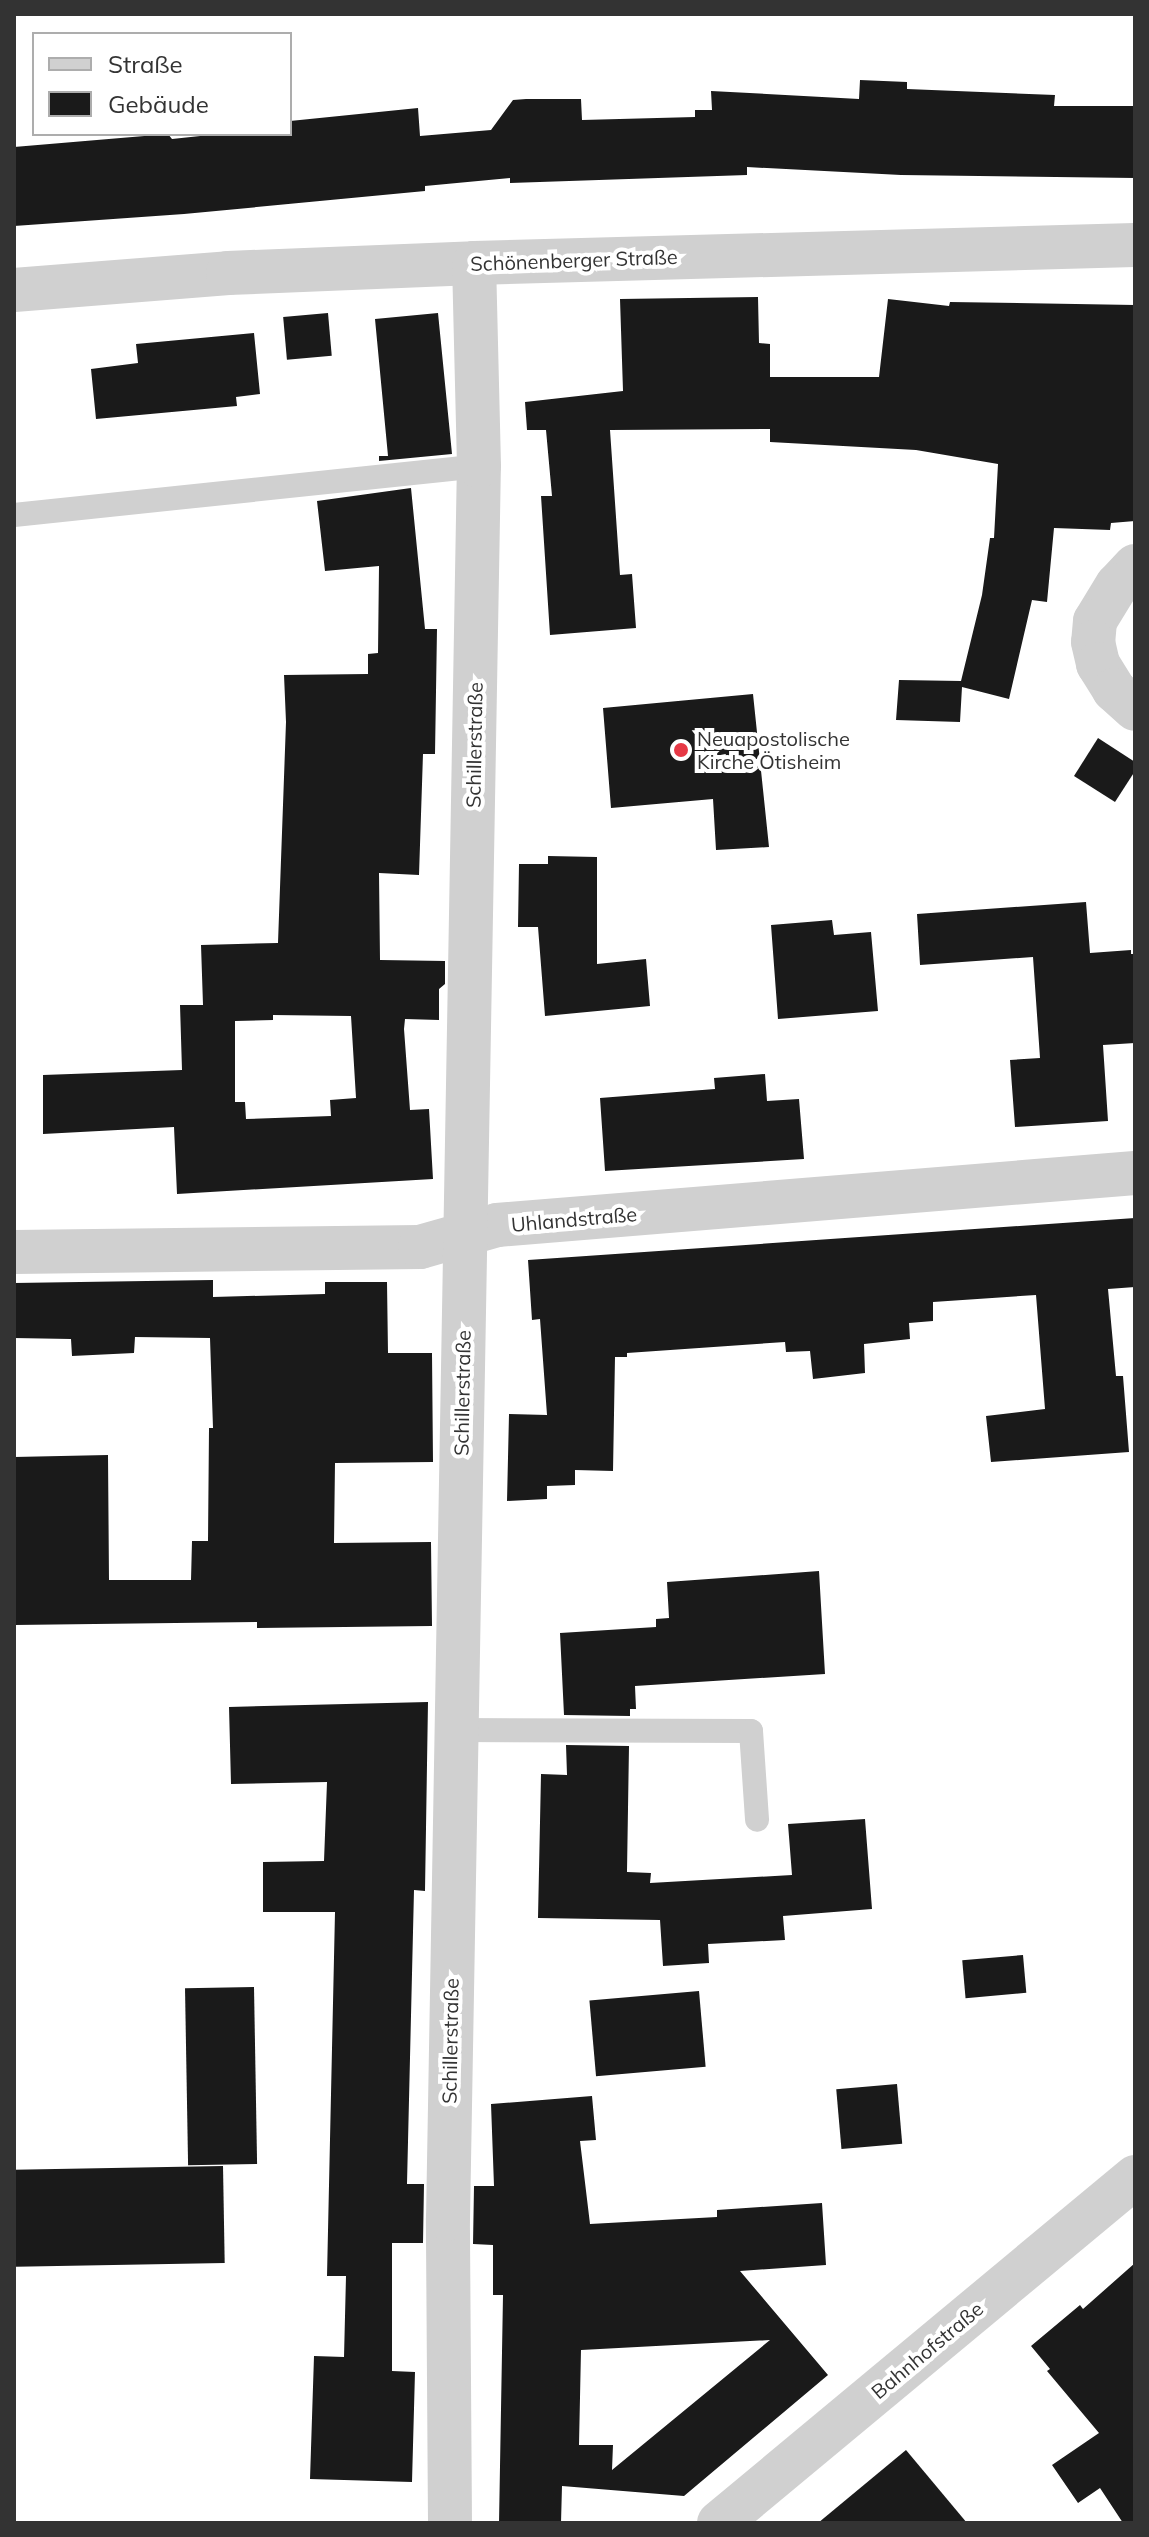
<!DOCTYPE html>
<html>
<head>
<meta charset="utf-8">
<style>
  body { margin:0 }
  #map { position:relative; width:1149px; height:2537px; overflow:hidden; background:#fff; font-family:Mulish,sans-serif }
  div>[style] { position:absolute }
  .building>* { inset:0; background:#1a1a1a; transform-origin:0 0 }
  .service>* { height:24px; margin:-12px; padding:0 12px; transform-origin:12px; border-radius:12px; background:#d0d0d0 }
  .minor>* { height:44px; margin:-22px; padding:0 22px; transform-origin:22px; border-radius:22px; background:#d0d0d0 }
  .dots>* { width:22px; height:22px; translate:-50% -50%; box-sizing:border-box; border:4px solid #fff; border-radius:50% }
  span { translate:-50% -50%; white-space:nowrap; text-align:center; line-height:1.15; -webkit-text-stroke:8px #fff; paint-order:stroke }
  .street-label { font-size:20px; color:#333 }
  .poi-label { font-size:20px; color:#333 }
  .left { translate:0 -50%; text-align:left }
  .frame { position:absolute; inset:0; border:16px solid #333; pointer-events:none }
  .legend { position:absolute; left:32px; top:32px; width:260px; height:104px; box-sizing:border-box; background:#fff; border:2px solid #adadad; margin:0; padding:10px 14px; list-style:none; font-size:24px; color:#333 }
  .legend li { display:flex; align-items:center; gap:16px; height:40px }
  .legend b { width:40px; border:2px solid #adadad }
</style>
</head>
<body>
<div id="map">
  <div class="building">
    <div style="clip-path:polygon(860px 80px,907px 82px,907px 89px,1055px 95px,1054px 106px,1135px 106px,1135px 178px,901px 175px,747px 167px,747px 175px,510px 183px,510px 178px,425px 186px,425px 191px,184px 214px,14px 226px,14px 147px,168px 134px,172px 139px,219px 134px,290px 134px,290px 121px,418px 108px,420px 136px,491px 130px,513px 100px,526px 99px,581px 99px,582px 120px,695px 117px,695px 110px,712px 110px,711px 91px,859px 99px)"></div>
    <div style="clip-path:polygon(758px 297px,759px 343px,770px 344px,770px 377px,879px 377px,888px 299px,949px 306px,950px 302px,1135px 305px,1135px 521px,1111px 523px,1110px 530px,1054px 528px,1047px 602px,1032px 600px,1009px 699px,962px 687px,960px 722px,896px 720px,899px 680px,961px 681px,982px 595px,990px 538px,994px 538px,998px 464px,916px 450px,770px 442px,770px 429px,610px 430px,620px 575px,632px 574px,636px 628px,550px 635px,541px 496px,552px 496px,546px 430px,527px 430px,525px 402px,623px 391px,620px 299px)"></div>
    <div style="left:328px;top:313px;width:43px;height:45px;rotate:85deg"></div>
    <div style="clip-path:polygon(438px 313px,452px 454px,379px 461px,379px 456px,388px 456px,375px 319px)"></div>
    <div style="clip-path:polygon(254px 333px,260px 394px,236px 397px,237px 406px,96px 419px,91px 369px,138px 363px,136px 344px)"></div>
    <div style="clip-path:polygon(evenodd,411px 488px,425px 629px,437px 629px,435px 754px,423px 754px,419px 875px,379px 873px,380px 960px,445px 961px,445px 984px,439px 989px,439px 1020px,405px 1019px,404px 1029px,410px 1110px,429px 1109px,433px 1179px,177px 1194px,174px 1127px,43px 1134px,43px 1075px,182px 1070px,180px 1005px,203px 1005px,201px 945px,278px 943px,286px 722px,284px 675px,368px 674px,368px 654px,378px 653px,379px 566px,325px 571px,317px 501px,411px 488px,273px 1015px,351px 1016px,356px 1098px,330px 1100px,331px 1116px,246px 1119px,245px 1102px,235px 1102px,235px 1021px,273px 1020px,273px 1015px)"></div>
    <div style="clip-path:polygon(753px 694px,769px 847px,716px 850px,713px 799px,611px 808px,603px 708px)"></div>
    <div style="clip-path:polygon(1098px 738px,1135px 762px,1135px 771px,1115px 802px,1074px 776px)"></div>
    <div style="clip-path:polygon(548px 856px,597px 857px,597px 964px,646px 959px,650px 1006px,545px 1016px,538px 927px,518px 927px,519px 864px,548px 864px)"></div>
    <div style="clip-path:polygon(1086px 902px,1090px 953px,1131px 950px,1131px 954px,1135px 954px,1135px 1043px,1103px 1045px,1108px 1121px,1015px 1127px,1010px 1060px,1040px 1058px,1033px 957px,920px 965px,917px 914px)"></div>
    <div style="clip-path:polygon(832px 920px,834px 935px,871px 932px,878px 1011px,778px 1019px,771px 925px)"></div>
    <div style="clip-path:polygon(765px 1074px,767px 1101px,799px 1099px,804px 1159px,605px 1171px,600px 1098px,715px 1089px,714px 1078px)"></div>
    <div style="clip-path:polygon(1135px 1218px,1135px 1287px,1108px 1289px,1116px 1376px,1123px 1376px,1129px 1452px,991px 1462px,986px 1416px,1045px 1409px,1036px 1295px,933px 1302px,933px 1321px,909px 1323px,910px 1339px,864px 1344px,865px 1373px,813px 1379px,810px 1351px,786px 1352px,785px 1342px,627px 1353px,627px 1357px,615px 1357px,613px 1471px,575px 1470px,575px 1485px,547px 1486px,547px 1499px,507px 1501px,509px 1414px,547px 1415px,540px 1319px,532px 1320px,528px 1260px)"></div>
    <div style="clip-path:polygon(213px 1280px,213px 1297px,325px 1294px,325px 1282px,387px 1282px,388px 1353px,432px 1353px,433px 1462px,335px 1463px,334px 1543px,431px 1542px,432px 1626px,257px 1628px,257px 1622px,14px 1625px,14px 1457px,108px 1455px,109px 1580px,191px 1580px,192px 1541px,208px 1541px,209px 1428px,213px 1428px,210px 1338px,135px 1337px,134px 1353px,72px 1356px,71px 1339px,14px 1338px,14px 1283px)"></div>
    <div style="clip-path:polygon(819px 1571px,825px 1674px,635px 1686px,636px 1709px,630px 1709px,630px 1716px,564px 1715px,560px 1633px,656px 1627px,656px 1619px,669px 1618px,667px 1582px)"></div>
    <div style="clip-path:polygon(428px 1702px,425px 1891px,414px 1890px,407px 2184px,424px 2184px,423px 2243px,392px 2243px,392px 2371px,415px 2372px,412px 2482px,310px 2479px,314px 2356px,344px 2357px,346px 2276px,327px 2276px,335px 1912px,263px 1912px,263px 1862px,324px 1861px,327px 1782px,231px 1784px,229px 1707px)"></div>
    <div style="clip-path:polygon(566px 1745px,629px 1746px,627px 1872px,651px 1873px,650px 1883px,792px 1875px,788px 1824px,865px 1819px,872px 1909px,783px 1916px,785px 1940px,708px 1944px,709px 1963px,663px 1966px,660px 1920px,538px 1918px,541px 1774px,567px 1775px)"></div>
    <div style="left:1023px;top:1955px;width:38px;height:61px;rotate:85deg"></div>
    <div style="left:254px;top:1987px;width:177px;height:69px;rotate:89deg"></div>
    <div style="left:699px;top:1991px;width:76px;height:110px;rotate:85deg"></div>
    <div style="left:897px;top:2084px;width:60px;height:61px;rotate:85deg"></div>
    <div style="clip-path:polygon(evenodd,592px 2096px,596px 2140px,580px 2141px,590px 2224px,717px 2217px,717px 2210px,822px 2203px,826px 2265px,740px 2271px,828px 2375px,684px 2496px,562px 2486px,561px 2523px,499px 2523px,503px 2295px,493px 2295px,493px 2245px,473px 2244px,474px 2186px,494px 2186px,491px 2104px,592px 2096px,770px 2340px,612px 2470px,613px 2445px,579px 2445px,581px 2350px,770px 2340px)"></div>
    <div style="left:223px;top:2166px;width:97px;height:209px;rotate:89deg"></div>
    <div style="clip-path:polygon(1135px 2263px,1135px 2523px,1123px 2523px,1100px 2488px,1078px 2503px,1052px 2465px,1099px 2433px,1047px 2371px,1050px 2369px,1031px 2346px,1080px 2305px,1083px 2309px)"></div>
    <div style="clip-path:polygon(906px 2450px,967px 2523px,818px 2523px)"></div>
  </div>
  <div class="service">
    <div style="left:14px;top:515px;width:468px;rotate:-6deg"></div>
    <div style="left:455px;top:1730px;width:296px;rotate:0.2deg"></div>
    <div style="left:751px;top:1731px;width:89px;rotate:86.1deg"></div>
  </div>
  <div class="minor">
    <div style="left:14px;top:290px;width:215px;rotate:-4.5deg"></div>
    <div style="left:228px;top:273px;width:246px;rotate:-2.3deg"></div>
    <div style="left:474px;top:263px;width:661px;rotate:-1.56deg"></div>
    <div style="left:1135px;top:566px;width:26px;rotate:133deg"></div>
    <div style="left:1117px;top:585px;width:42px;rotate:121.4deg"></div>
    <div style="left:1095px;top:621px;width:21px;rotate:95deg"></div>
    <div style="left:1093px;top:642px;width:23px;rotate:77deg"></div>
    <div style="left:1098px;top:664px;width:31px;rotate:58deg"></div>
    <div style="left:1114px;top:690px;width:28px;rotate:42deg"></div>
    <div style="left:14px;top:1252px;width:406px;rotate:-0.7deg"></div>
    <div style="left:420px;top:1247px;width:80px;rotate:-15.9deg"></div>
    <div style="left:497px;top:1225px;width:640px;rotate:-4.66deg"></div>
    <div style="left:450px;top:2523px;width:304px;rotate:-90.4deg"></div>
    <div style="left:448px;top:2219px;width:1753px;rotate:-88.99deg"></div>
    <div style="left:479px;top:466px;width:203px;rotate:-91.4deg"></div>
    <div style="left:719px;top:2523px;width:541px;rotate:-39.75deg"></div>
  </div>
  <div class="dots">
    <div style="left:681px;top:750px;background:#e63946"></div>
  </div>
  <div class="street-label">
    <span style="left:574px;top:260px;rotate:-2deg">Schönenberger Straße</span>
    <span style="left:474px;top:745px;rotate:-89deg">Schillerstraße</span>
    <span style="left:574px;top:1219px;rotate:-5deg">Uhlandstraße</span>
    <span style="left:462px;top:1393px;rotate:-89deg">Schillerstraße</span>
    <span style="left:450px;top:2041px;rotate:-89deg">Schillerstraße</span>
    <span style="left:927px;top:2350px;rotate:-40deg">Bahnhofstraße</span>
  </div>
  <div class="poi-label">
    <span class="left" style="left:697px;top:750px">Neuapostolische<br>Kirche Ötisheim</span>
  </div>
  <div class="frame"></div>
  <ul class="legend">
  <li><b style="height:10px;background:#d0d0d0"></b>Straße</li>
  <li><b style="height:22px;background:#1a1a1a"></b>Gebäude</li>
  </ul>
</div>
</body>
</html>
